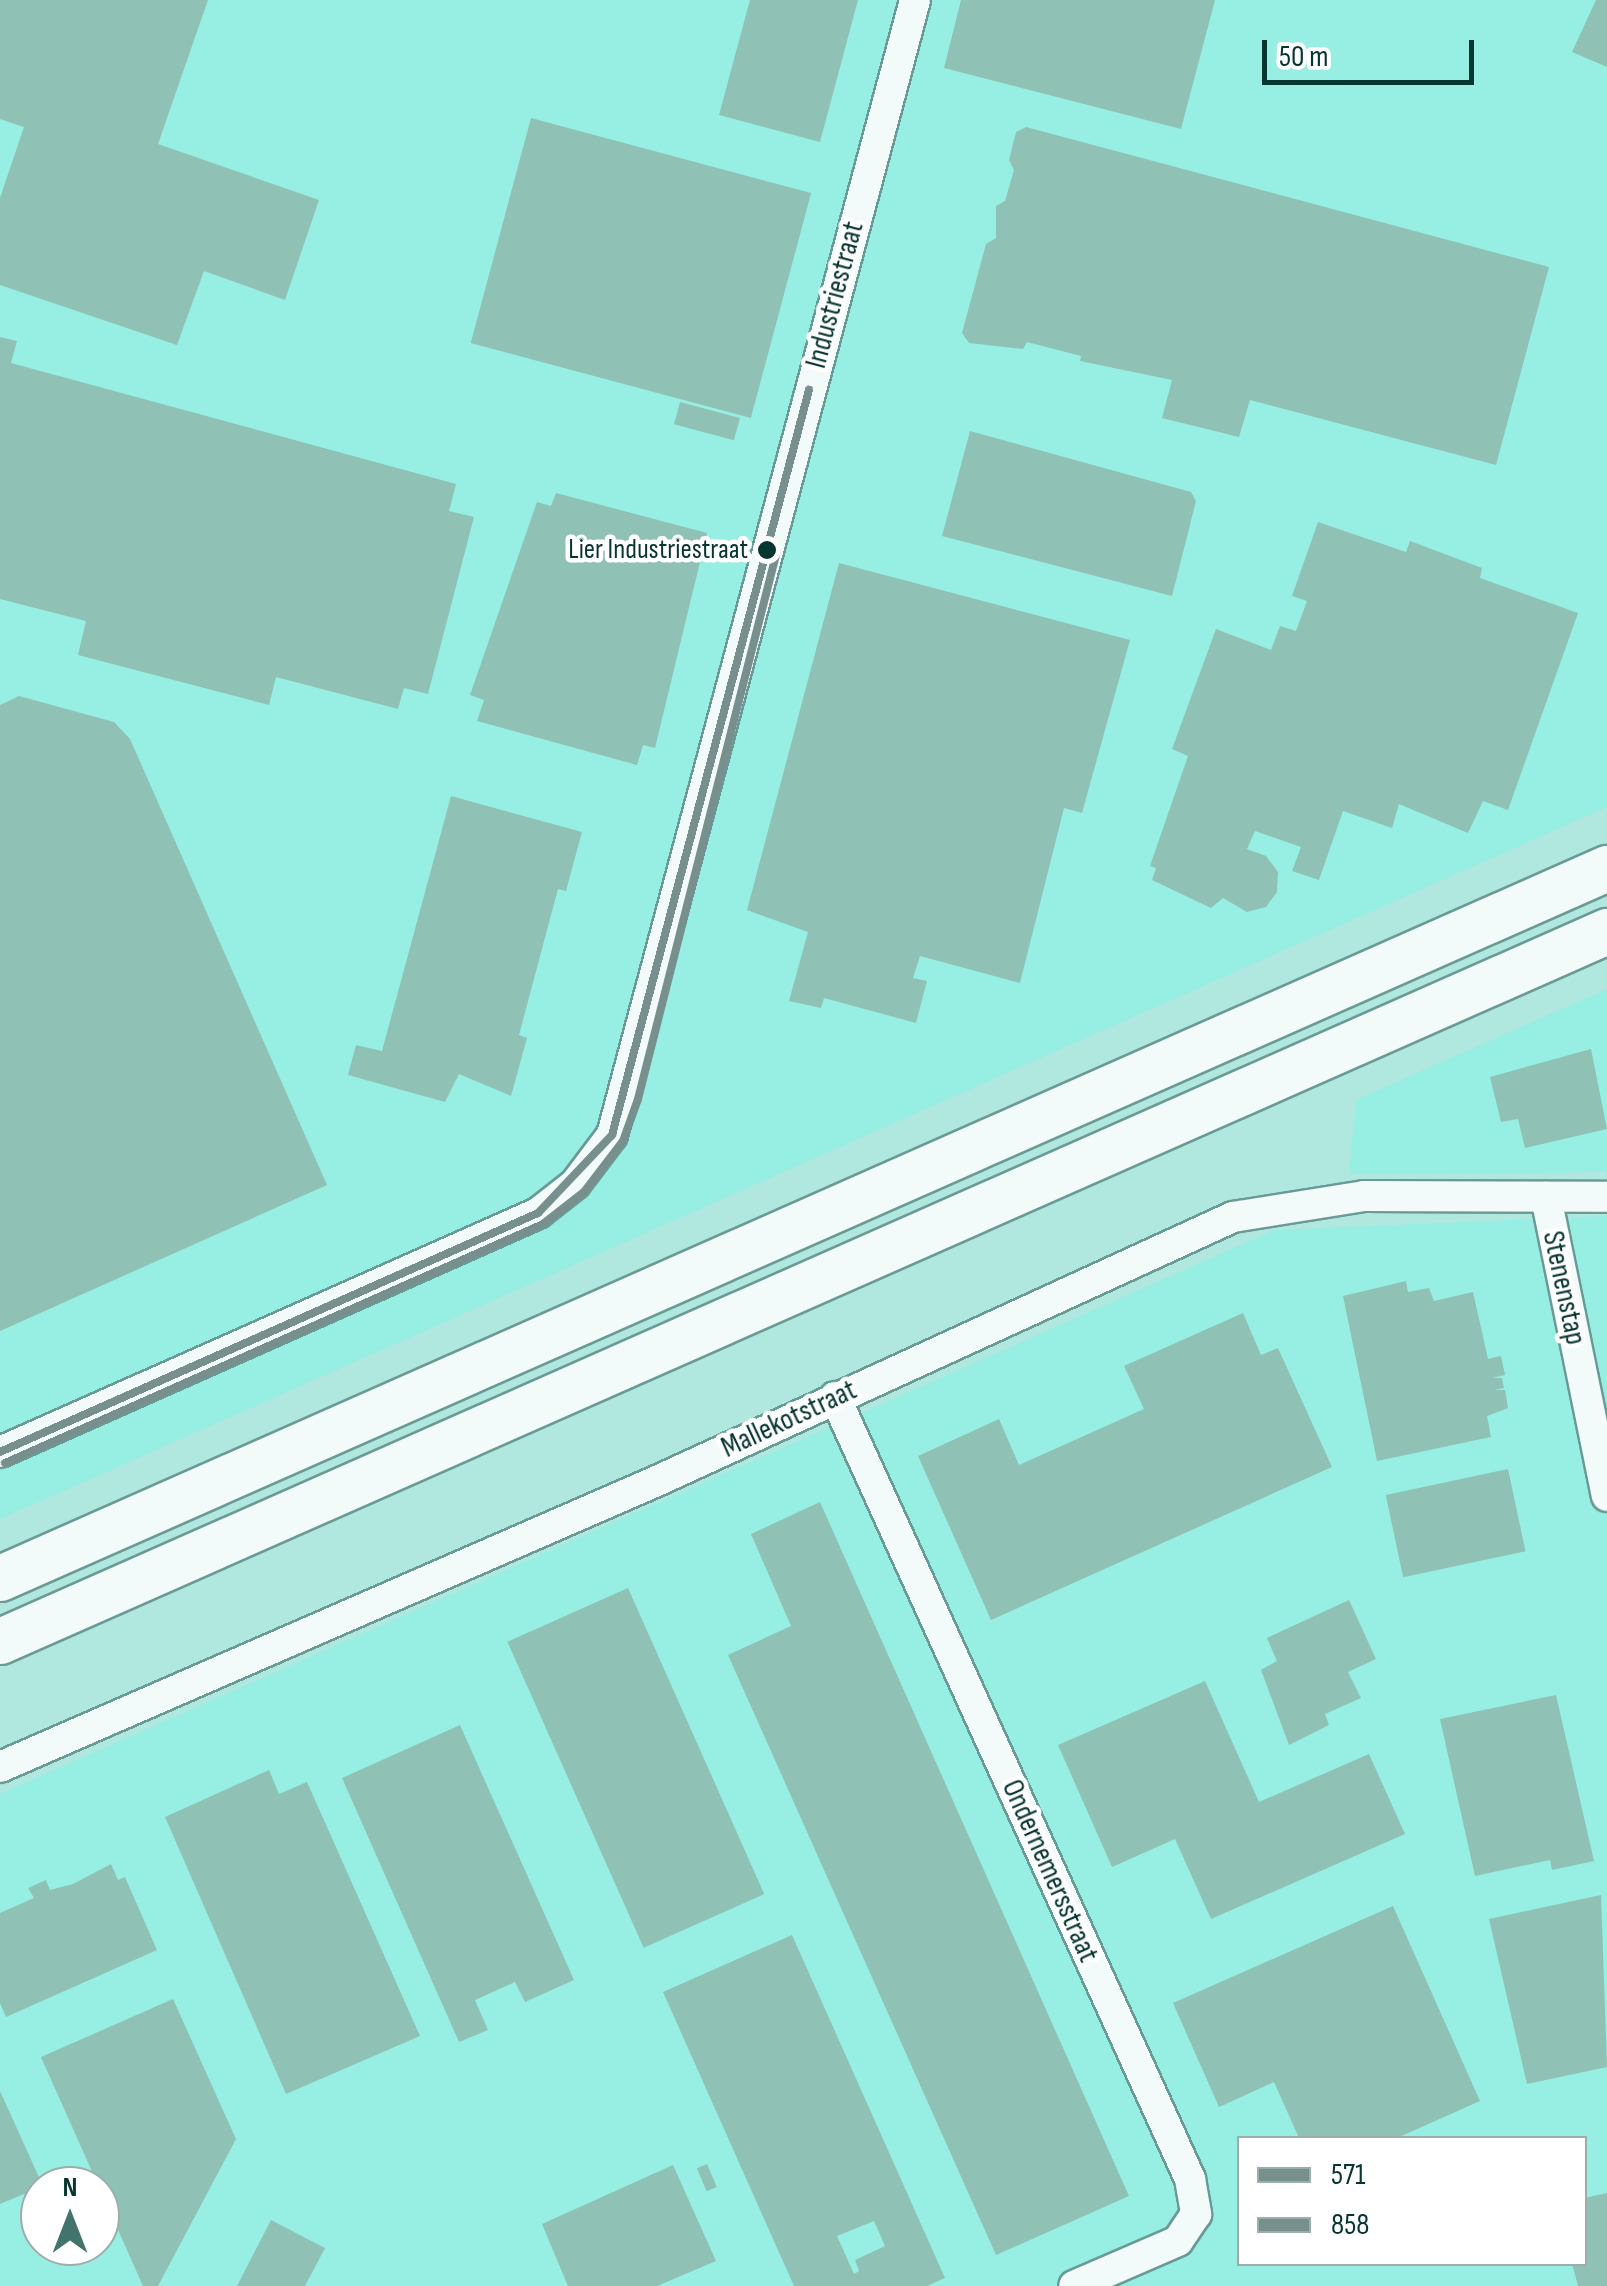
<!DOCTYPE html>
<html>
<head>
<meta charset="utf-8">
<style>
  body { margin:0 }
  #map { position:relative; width:1607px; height:2286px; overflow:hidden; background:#b0e7df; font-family:"Sofia Sans Condensed",sans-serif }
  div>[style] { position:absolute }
  .built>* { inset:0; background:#97eee2 }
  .building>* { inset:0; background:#8fc2b5; transform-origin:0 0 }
  .roads { filter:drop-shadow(2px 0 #6a9a95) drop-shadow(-2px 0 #6a9a95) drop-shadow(0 2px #6a9a95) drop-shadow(0 -2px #6a9a95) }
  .minor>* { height:30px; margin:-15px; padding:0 15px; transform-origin:15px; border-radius:15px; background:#f3fbfa }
  .highway>* { height:45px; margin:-22.5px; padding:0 22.5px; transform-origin:22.5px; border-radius:22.5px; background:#f3fbfa }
  .bus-1>* { height:8px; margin:-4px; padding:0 4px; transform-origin:4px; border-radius:4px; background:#77908d }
  .bus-2>* { height:8px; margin:-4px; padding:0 4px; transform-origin:4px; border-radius:4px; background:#77908d }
  .dots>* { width:28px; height:28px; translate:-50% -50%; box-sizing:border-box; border:5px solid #fff; border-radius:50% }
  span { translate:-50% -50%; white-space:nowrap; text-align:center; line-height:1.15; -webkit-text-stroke:9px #fff; paint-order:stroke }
  .bus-label { font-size:28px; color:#073530 }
  .right { translate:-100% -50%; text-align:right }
  .street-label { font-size:30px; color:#073530 }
  .legend { position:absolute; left:1237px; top:2136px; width:350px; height:130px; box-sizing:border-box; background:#fff; border:2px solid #9caeac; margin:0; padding:12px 18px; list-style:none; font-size:30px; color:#073530 }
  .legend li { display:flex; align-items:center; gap:20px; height:50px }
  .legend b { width:50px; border:2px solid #9caeac }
  .north { position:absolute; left:20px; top:2166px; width:100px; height:100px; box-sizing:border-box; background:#fff; border:2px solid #9caeac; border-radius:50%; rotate:0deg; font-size:28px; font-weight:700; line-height:40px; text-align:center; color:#073530 }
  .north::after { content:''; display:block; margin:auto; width:35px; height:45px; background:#42736d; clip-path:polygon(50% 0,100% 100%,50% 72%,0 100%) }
  .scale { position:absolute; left:1262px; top:40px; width:212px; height:45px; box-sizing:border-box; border:5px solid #073530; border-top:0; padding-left:12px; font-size:30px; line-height:35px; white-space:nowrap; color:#073530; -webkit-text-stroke:8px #fff; paint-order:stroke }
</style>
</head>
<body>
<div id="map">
  <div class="built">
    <div style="clip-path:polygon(0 0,1607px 0,1607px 807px,0 1519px)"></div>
    <div style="clip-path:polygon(1607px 989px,1607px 1172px,1349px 1174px,1356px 1100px)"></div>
    <div style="clip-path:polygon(evenodd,1607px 1216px,1607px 2286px,0 2286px,0 1794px,1275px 1230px,1607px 1216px,1240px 2138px,1584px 2138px,1584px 2264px,1240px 2264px,1240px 2138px,1607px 1216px,40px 2186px,100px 2186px,100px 2246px,40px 2246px,40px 2186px)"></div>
  </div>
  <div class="building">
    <div style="clip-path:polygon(0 0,208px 0,158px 144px,319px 200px,285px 300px,204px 271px,177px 345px,0 285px,0 198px,24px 127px,0 119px)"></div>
    <div style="clip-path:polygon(750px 0,858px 0,820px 142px,719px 115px)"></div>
    <div style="clip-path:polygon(961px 0,1215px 0,1181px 129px,944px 68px)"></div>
    <div style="clip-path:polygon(1596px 0,1607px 0,1607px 67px,1572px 52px)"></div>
    <div style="left:531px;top:118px;width:290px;height:233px;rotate:15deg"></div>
    <div style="clip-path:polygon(1026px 127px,1549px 267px,1496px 465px,1250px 400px,1239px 437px,1162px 418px,1172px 380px,1080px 361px,1081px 356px,1027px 342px,1023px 349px,969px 343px,962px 333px,986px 244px,996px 238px,996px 206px,1005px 201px,1014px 170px,1009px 160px,1016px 132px)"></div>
    <div style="clip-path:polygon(0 337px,17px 341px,11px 363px,456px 484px,449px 511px,474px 517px,428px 694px,404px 688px,398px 709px,276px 677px,269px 705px,78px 655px,86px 621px,0 599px)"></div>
    <div style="left:680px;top:402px;width:62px;height:23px;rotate:15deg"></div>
    <div style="clip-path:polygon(970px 431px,1191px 492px,1196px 501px,1172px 596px,942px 536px)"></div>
    <div style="clip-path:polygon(556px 493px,707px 533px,655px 748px,643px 745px,637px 765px,477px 721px,484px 700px,470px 695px,537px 502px,551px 506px)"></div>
    <div style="clip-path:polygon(1318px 522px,1406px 552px,1410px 541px,1482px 568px,1480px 578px,1578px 613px,1508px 810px,1483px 801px,1468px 833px,1399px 804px,1392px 828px,1343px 811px,1319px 880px,1292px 871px,1301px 847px,1255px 831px,1247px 849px,1266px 856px,1278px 872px,1277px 892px,1266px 907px,1247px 912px,1223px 898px,1211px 908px,1152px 880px,1156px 868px,1150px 866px,1188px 756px,1172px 749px,1216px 629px,1271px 650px,1280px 626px,1296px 631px,1307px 601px,1292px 596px)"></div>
    <div style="clip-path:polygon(839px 563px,1130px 640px,1082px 813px,1064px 808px,1020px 983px,920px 956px,913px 978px,927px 981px,916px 1023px,824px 998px,821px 1008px,789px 1001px,808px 932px,747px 910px)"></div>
    <div style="clip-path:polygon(19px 696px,114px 722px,130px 739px,327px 1185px,0 1331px,0 705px)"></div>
    <div style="clip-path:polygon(451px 796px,582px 832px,566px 891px,558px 889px,519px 1035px,527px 1038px,511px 1096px,459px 1074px,445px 1102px,348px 1075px,356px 1045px,382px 1051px)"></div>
    <div style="clip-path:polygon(1591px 1049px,1607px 1129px,1525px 1148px,1518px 1119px,1501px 1122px,1490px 1077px)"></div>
    <div style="clip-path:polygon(1406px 1281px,1408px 1292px,1429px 1288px,1434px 1301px,1473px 1292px,1488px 1359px,1501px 1356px,1505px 1375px,1492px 1378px,1502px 1378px,1504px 1388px,1494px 1390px,1505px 1390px,1508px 1408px,1487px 1416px,1491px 1437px,1377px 1461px,1343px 1296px)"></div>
    <div style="clip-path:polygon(1243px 1313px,1261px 1355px,1278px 1348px,1332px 1467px,991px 1620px,918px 1456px,999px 1419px,1019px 1465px,1144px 1409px,1124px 1366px)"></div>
    <div style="left:1508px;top:1469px;width:84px;height:125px;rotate:78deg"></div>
    <div style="clip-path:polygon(820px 1502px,1129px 2196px,996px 2255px,728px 1655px,791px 1626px,751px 1534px)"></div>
    <div style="left:628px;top:1588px;width:335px;height:132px;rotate:66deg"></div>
    <div style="clip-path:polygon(1349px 1600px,1376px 1659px,1348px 1672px,1361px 1698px,1325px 1714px,1329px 1725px,1289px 1745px,1261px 1670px,1277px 1661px,1267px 1638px)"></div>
    <div style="clip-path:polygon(1205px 1681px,1259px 1802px,1369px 1754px,1405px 1834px,1211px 1919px,1175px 1839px,1112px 1867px,1058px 1745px)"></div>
    <div style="clip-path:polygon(1556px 1695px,1594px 1861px,1552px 1870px,1550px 1860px,1475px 1876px,1440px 1719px)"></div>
    <div style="clip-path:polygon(460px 1725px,574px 1980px,525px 2002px,515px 1982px,475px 2000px,488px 2030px,459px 2042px,342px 1778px)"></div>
    <div style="clip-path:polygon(269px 1770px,279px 1794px,307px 1782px,420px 2036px,286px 2094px,165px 1817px)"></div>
    <div style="clip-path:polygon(111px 1864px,118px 1880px,125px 1877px,157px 1950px,6px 2017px,0 2003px,0 1913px,34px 1898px,28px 1888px,46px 1880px,50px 1890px,73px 1884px)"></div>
    <div style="clip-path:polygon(1601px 1895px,1607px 2067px,1527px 2084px,1489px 1919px)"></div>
    <div style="clip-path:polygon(1393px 1906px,1480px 2101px,1397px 2138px,1299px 2138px,1274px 2082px,1219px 2107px,1173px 2003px)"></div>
    <div style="clip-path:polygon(evenodd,792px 1935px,945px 2278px,927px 2286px,794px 2286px,663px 1992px,792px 1935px,874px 2221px,885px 2246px,855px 2260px,859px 2271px,854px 2274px,837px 2236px,874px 2221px)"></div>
    <div style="clip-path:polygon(173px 1999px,236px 2139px,158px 2286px,143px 2286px,41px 2057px)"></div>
    <div style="clip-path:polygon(0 2091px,43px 2186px,0 2204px)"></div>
    <div style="left:707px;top:2164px;width:25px;height:11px;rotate:67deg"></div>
    <div style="clip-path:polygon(673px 2165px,716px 2261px,657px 2286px,568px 2286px,542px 2224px)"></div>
    <div style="clip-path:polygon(1607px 2193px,1607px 2286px,1578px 2286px,1572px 2264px,1584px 2264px,1584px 2198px)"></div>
    <div style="clip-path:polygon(271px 2220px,325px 2248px,305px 2286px,237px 2286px)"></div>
  </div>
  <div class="roads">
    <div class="minor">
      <div style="left:1546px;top:1197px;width:305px;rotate:78.5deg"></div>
      <div style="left:835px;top:1397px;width:859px;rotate:65.58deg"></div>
      <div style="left:1190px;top:2179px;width:36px;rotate:80deg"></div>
      <div style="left:1196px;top:2214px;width:32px;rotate:124deg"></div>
      <div style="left:1178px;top:2241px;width:113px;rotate:156.6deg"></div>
      <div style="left:0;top:1452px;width:589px;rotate:-23.95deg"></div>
      <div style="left:538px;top:1213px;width:47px;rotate:-38.1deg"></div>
      <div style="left:575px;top:1184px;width:61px;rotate:-52.9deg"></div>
      <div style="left:612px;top:1135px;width:1175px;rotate:-75.05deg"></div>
      <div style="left:0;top:1767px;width:719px;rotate:-23.53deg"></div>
      <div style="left:659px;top:1480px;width:631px;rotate:-24.62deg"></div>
      <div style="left:1233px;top:1217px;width:133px;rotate:-9.1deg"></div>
      <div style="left:1364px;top:1196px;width:243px;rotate:0.2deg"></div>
    </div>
    <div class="highway">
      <div style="left:0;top:1578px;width:1757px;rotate:-23.84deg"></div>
      <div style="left:0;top:1641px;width:1757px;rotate:-23.84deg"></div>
    </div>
  </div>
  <div class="bus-1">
    <div style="left:0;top:1452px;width:589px;rotate:-23.95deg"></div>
    <div style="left:538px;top:1213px;width:108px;rotate:-46.5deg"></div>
    <div style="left:612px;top:1135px;width:771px;rotate:-75.19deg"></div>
  </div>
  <div class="bus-2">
    <div style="left:5px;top:1463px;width:589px;rotate:-23.95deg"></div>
    <div style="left:543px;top:1224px;width:52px;rotate:-38deg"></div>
    <div style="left:584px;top:1192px;width:64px;rotate:-52.6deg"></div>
    <div style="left:623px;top:1141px;width:45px;rotate:-70.3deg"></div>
    <div style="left:638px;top:1099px;width:565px;rotate:-75.77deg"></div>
  </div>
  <div class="dots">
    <div style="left:767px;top:550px;background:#073530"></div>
  </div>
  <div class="bus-label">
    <span class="right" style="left:748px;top:550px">Lier Industriestraat</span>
  </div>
  <div class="street-label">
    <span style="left:835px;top:295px;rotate:-75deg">Industriestraat</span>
    <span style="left:1564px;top:1288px;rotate:78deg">Stenenstap</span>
    <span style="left:789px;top:1419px;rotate:-25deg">Mallekotstraat</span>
    <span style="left:1050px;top:1871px;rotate:66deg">Ondernemersstraat</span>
  </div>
  <ul class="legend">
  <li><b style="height:12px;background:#77908d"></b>571</li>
  <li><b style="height:12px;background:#77908d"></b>858</li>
  </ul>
  <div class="north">N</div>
  <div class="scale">50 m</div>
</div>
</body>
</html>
